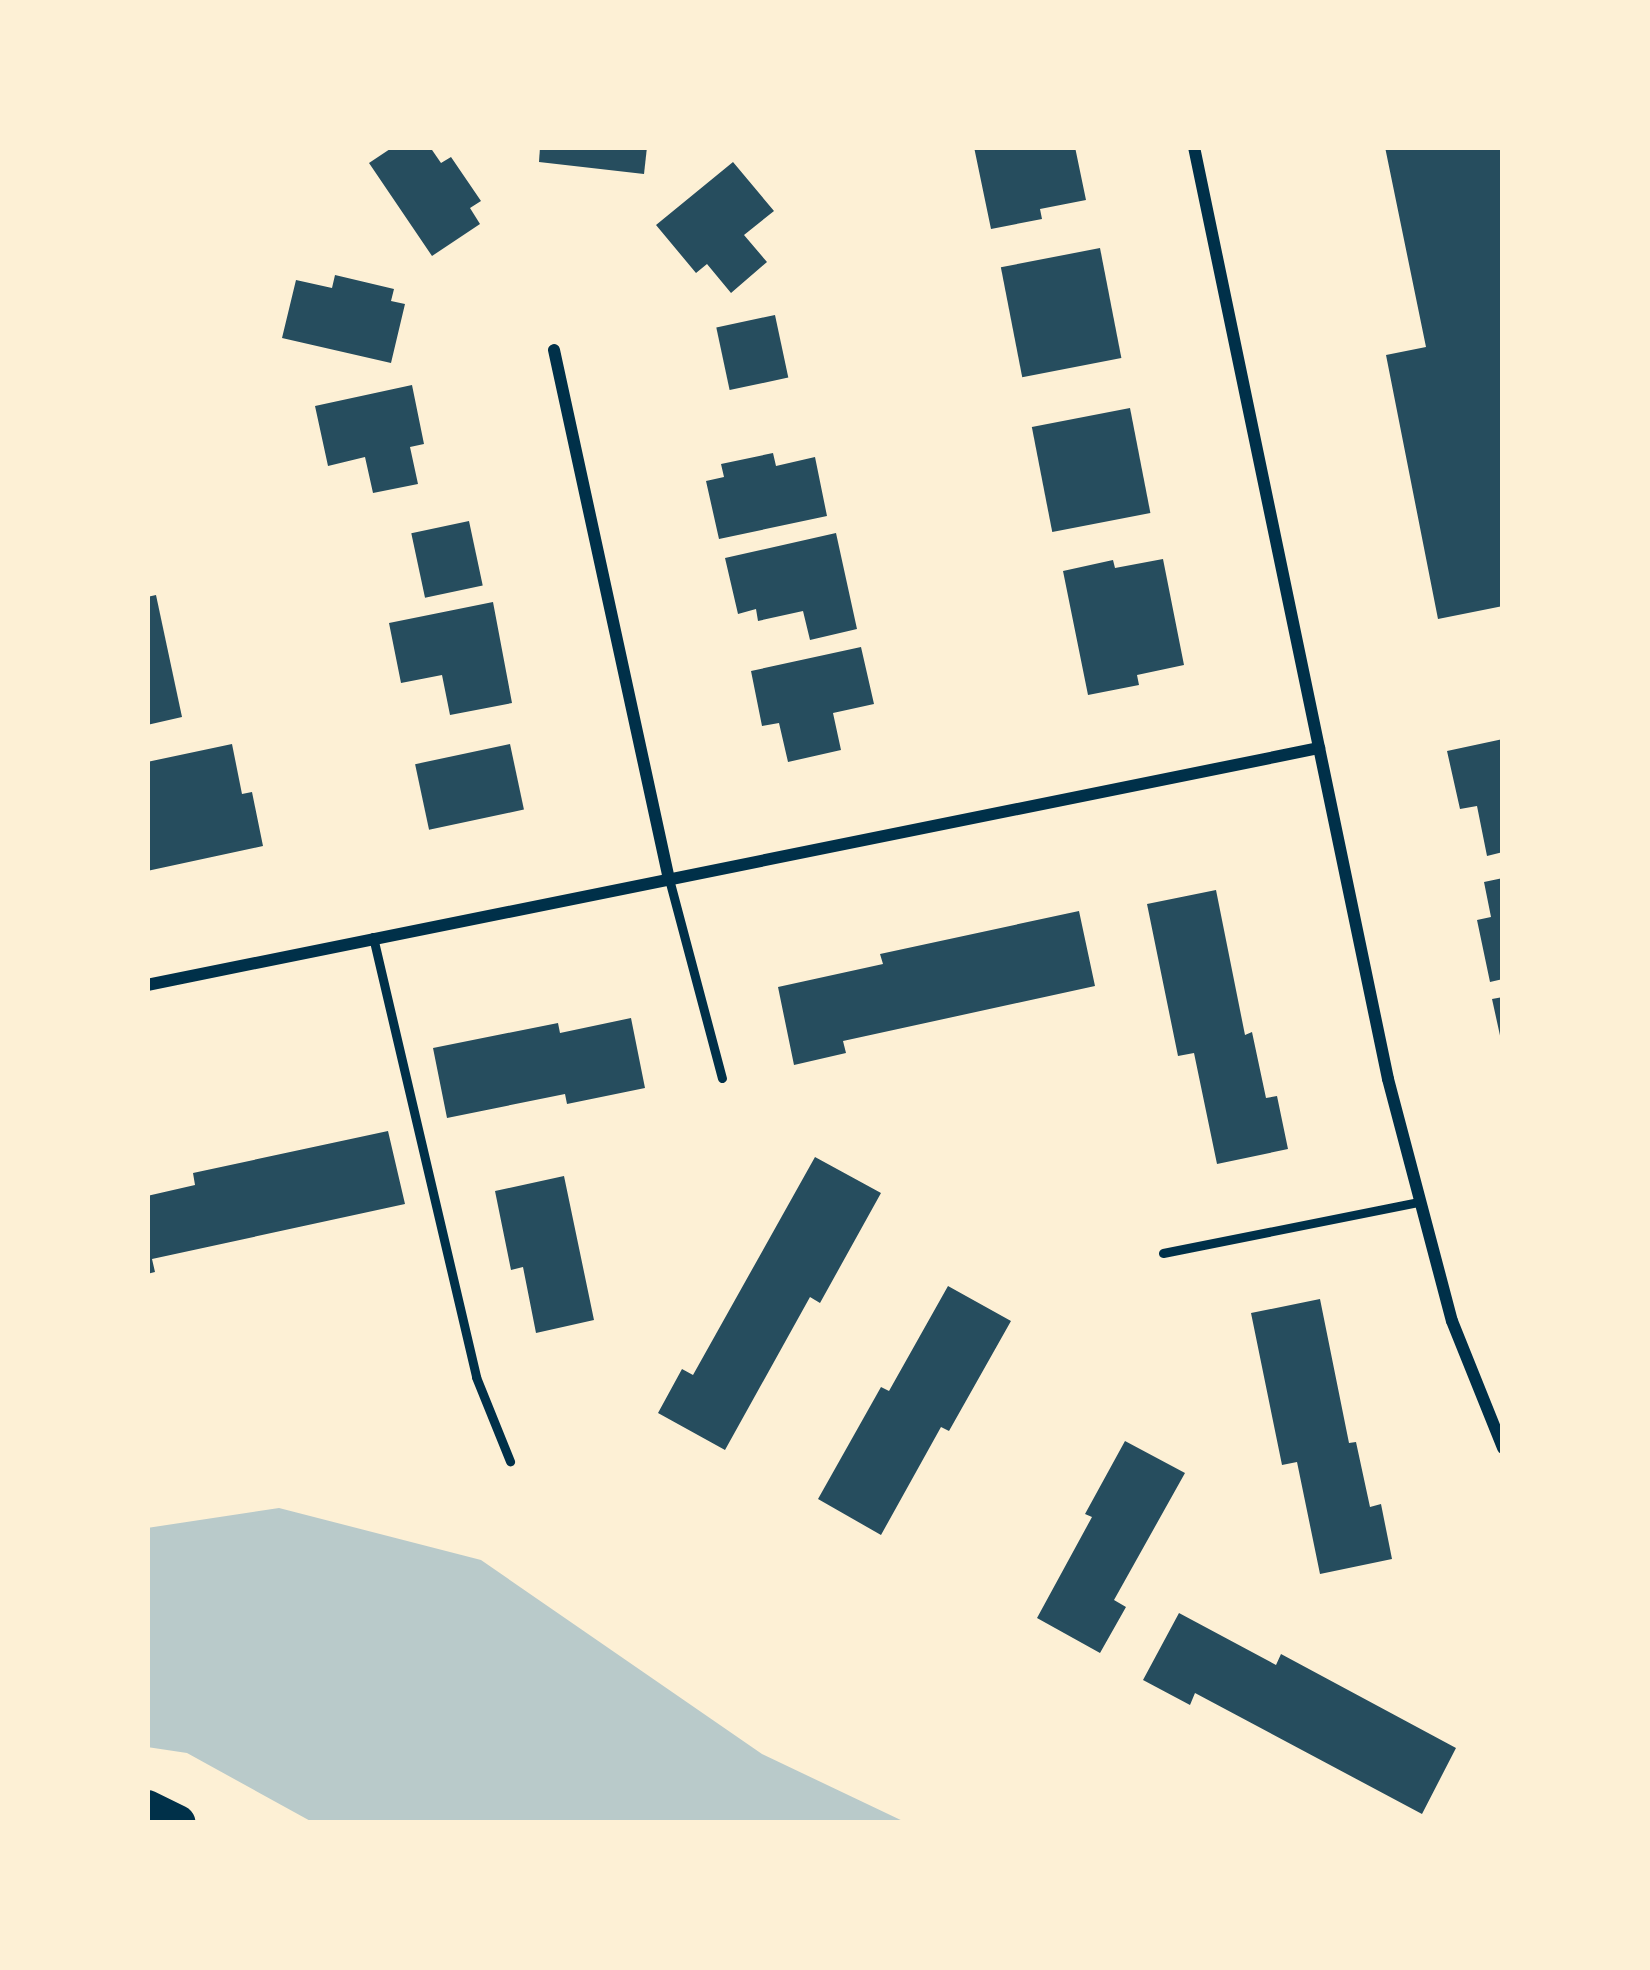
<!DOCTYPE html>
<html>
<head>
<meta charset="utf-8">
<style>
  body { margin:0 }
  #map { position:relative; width:1650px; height:1970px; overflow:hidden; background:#fdf0d5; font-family:"PT Sans",sans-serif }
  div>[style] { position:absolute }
  .green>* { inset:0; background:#b9caca }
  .building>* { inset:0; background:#264d5e; transform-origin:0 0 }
  .service>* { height:9px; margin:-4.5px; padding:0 4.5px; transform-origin:4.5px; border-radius:4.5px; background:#003049 }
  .minor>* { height:12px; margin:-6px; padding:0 6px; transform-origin:6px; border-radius:6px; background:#003049 }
  .motorway>* { height:36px; margin:-18px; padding:0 18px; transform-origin:18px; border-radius:18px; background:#003049 }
  span { translate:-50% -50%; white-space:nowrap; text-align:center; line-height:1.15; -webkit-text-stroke:12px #fdf0d5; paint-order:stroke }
  .frame { position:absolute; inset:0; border:150px solid #fdf0d5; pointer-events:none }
</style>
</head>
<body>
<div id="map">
  <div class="green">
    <div style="clip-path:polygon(279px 1508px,481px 1560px,762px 1754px,907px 1823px,314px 1823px,187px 1753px,147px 1747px,147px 1528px)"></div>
  </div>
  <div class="building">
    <div style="clip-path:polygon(393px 147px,430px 147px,441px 163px,451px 157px,481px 201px,470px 208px,480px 224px,432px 256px,369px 163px)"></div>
    <div style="clip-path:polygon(540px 147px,647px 147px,644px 174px,539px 162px)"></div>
    <div style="clip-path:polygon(974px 147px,1075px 147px,1086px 200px,1040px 209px,1042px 219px,991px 229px)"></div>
    <div style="clip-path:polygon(1385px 147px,1503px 147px,1503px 606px,1438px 619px,1386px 355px,1426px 347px)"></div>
    <div style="clip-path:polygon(733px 162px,774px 211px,744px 235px,767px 262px,731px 293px,707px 264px,696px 273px,656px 225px)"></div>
    <div style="left:1100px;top:248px;width:112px;height:101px;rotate:79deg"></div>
    <div style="clip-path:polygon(335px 275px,394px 289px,391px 301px,405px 304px,391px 363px,282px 338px,296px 280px,332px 288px)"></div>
    <div style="left:775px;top:315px;width:64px;height:60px;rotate:78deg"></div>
    <div style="clip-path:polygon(412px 385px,424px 444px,410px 447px,418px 484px,373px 493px,365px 457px,328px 466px,315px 406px)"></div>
    <div style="left:1130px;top:408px;width:107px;height:100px;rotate:79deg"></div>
    <div style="clip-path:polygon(773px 453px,776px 466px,815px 457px,827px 516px,719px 539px,706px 481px,724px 477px,721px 464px)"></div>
    <div style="left:469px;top:521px;width:66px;height:59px;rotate:78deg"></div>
    <div style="clip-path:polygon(836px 533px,857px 629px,810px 640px,803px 611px,758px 621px,756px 609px,738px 614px,725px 558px)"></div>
    <div style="clip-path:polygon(1163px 559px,1184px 665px,1137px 675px,1139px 685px,1088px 695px,1063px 571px,1113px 560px,1115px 568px)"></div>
    <div style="clip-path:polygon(156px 595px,182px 717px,147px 725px,147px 597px)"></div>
    <div style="clip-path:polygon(493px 602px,512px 703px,450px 715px,442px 675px,401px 683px,389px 623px)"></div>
    <div style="clip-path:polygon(861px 647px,874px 704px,833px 713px,841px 750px,788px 762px,779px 723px,762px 726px,751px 671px)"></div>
    <div style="clip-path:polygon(1503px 739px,1503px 852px,1487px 856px,1477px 806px,1460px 809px,1447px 751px)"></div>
    <div style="clip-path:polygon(232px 744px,242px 794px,252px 792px,263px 846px,147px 871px,147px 762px)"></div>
    <div style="left:510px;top:744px;width:67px;height:97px;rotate:78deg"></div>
    <div style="clip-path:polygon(1503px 878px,1503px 979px,1490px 982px,1477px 920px,1491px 917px,1484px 882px)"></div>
    <div style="clip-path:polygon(1216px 890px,1245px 1035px,1252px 1032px,1266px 1098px,1277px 1096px,1288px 1149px,1217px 1164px,1194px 1053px,1178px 1056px,1147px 904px)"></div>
    <div style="clip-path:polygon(1079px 911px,1095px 986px,843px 1041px,846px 1053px,794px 1065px,778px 987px,883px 964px,880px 954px)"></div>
    <div style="clip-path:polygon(1503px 997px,1503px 1039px,1501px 1040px,1492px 999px)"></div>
    <div style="clip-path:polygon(631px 1018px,645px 1088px,567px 1104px,565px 1094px,447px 1118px,433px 1048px,558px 1023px,560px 1033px)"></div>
    <div style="clip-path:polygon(388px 1131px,405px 1204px,152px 1259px,155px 1272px,147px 1274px,147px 1196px,195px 1185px,193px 1173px)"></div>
    <div style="clip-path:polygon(815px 1157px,881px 1193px,820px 1303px,810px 1297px,725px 1450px,658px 1413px,682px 1369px,693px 1375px)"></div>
    <div style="clip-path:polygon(564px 1176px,594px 1320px,536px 1333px,523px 1267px,511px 1270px,495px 1191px)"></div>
    <div style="clip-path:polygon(948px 1286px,1011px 1321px,949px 1431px,941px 1427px,881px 1535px,818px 1499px,881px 1387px,889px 1391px)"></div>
    <div style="clip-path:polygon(1320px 1299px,1349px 1443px,1356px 1442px,1370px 1507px,1381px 1504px,1392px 1559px,1320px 1574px,1297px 1462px,1282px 1465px,1251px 1313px)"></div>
    <div style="clip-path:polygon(1125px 1441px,1185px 1473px,1114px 1600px,1126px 1607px,1100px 1653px,1037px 1618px,1092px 1517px,1085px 1514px)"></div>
    <div style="clip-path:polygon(1179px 1613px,1276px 1665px,1281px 1654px,1456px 1748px,1422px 1814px,1195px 1693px,1190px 1705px,1143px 1680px)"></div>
  </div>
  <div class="service">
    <div style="left:669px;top:879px;width:206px;rotate:75.1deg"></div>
    <div style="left:373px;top:937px;width:452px;rotate:76.8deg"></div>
    <div style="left:476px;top:1377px;width:91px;rotate:68deg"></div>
    <div style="left:1163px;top:1253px;width:261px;rotate:-11.3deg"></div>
  </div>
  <div class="minor">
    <div style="left:1194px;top:147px;width:952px;rotate:78.24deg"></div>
    <div style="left:1388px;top:1079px;width:250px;rotate:75.2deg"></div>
    <div style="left:1452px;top:1321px;width:137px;rotate:68.1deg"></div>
    <div style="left:554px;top:350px;width:541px;rotate:77.74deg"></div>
    <div style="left:147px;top:985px;width:1196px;rotate:-11.43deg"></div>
  </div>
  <div class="motorway">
    <div style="left:147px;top:1808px;width:34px;rotate:26deg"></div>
  </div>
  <div class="frame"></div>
</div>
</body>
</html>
